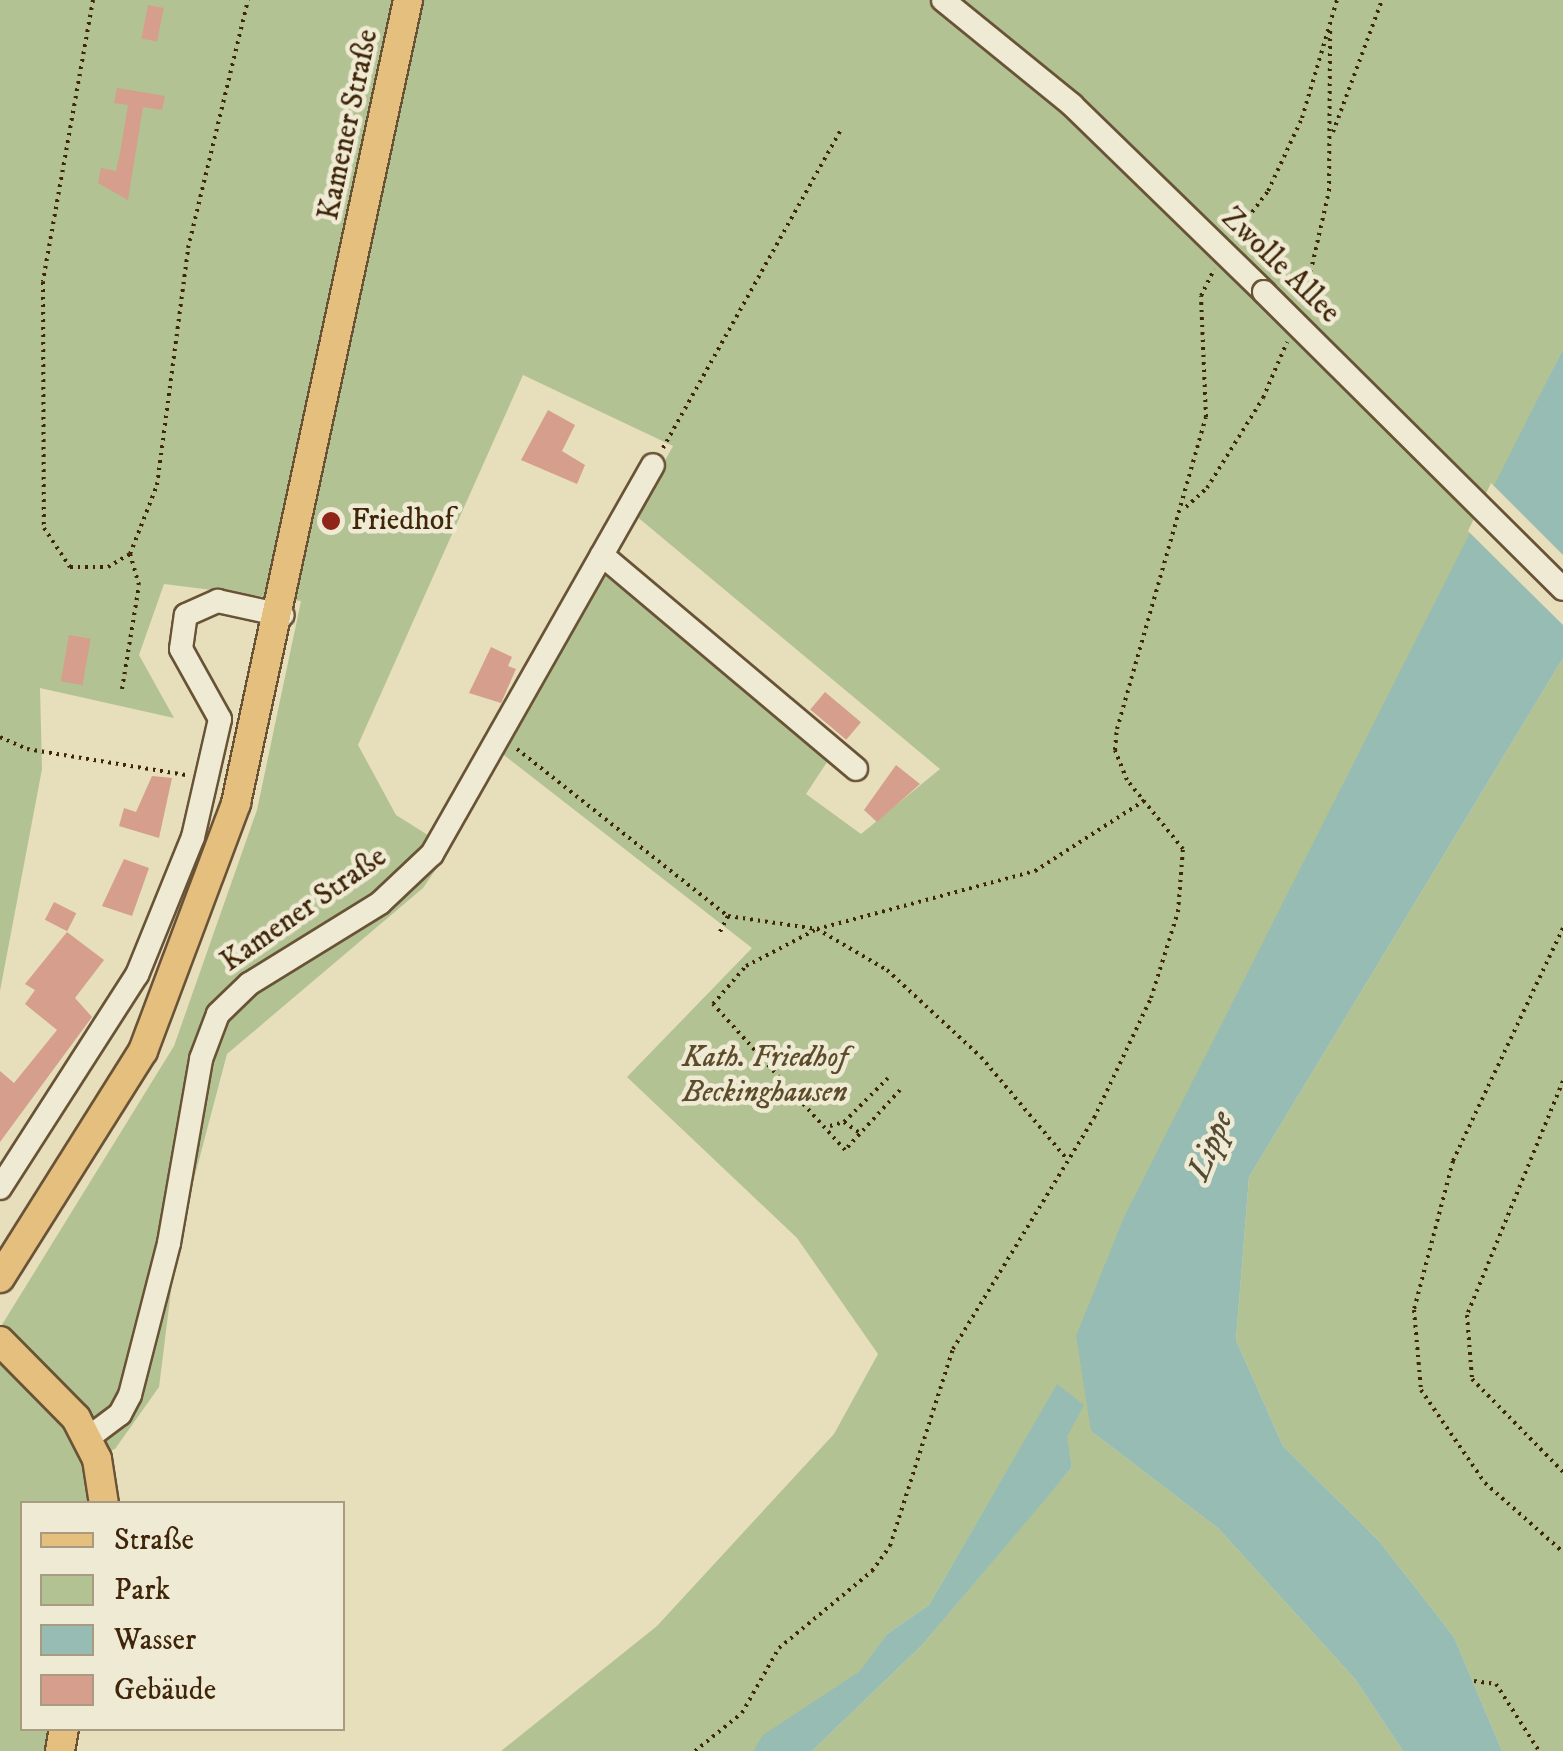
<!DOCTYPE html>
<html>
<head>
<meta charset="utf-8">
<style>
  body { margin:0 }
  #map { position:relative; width:1563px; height:1751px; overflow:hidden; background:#e7debc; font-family:"IM FELL DW Pica",serif }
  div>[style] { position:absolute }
  .green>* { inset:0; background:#b3c292 }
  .water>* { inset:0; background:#97bcb3 }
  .pier>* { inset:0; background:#e7debc }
  .building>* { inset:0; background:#d59e8d; transform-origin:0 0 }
  .path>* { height:4px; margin-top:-2px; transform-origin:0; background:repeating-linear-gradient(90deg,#3f2509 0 2.5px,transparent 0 7.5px) }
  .roads { filter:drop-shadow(2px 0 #695336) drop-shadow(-2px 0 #695336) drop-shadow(0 2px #695336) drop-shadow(0 -2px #695336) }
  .minor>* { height:22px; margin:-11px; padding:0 11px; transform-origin:11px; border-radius:11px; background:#efead3 }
  .major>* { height:28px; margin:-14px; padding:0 14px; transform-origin:14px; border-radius:14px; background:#e4bf7e }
  .bridges { filter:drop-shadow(2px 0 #695336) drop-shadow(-2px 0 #695336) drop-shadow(0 2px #695336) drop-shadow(0 -2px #695336) }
  .minor-bridge>* { height:22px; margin:-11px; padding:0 11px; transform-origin:11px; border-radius:11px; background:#efead3 }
  .dots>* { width:28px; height:28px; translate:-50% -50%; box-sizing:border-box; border:5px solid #efead3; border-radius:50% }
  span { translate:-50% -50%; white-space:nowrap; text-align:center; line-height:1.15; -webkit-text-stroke:9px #efead3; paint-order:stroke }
  .street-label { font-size:30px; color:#3f2509 }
  .poi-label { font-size:30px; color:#3f2509 }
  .left { translate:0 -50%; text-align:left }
  .park-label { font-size:30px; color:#5c4c2b; font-style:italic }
  .water-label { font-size:32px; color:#554b34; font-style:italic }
  .legend { position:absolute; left:20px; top:1501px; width:325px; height:230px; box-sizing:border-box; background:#efead3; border:2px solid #a99b82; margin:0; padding:12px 18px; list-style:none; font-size:30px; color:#3f2509 }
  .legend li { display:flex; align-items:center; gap:20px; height:50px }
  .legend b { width:50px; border:2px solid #a99b82 }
</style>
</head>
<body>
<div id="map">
  <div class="green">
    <div style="clip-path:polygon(0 0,1563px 0,1563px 349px,1235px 1009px,1091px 1431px,1219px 1529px,1355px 1679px,1403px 1751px,812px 1751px,923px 1644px,1072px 1467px,1057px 1385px,929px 1605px,887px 1634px,861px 1671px,764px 1735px,753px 1751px,501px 1751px,657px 1626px,834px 1434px,878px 1354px,797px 1238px,627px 1077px,752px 948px,500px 752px,601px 572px,829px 759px,806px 794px,861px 834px,940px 769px,635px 515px,673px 446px,523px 375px,358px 745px,396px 815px,450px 849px,423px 888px,227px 1054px,177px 1243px,159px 1387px,115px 1449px,96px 1456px,104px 1503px,22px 1504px,22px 1728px,66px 1729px,61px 1751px,0 1751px,0 1328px,174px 1046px,257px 810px,301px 601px,164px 584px,139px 655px,174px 718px,40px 688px,42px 769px,0 991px)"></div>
    <div style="clip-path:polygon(1563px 658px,1563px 1751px,1502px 1751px,1454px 1637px,1379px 1541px,1283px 1446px,1236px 1340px,1249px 1177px)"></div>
  </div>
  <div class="water">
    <div style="clip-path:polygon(1563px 349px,1563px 658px,1249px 1177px,1236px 1340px,1283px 1446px,1379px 1541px,1454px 1637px,1502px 1751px,1403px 1751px,1355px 1679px,1219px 1529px,1091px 1431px,1076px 1336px,1124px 1217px)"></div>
    <div style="clip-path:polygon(1057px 1384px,1084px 1405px,1067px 1437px,1072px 1467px,1044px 1501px,923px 1644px,812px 1751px,753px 1751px,763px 1735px,860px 1671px,887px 1634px,929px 1605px)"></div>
  </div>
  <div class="pier">
    <div style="clip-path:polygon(1491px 483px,1563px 555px,1563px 625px,1468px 531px)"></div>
  </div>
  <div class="building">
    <div style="left:148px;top:5px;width:16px;height:34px;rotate:11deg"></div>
    <div style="clip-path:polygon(117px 88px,165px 96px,162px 110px,143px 107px,128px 200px,98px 183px,101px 168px,116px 171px,120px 153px,128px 105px,114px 103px)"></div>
    <div style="clip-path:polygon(548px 410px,575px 425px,562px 451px,585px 465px,577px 484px,521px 460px)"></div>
    <div style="left:69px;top:635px;width:22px;height:47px;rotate:10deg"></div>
    <div style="clip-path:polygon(491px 647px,512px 657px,508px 666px,516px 669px,501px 703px,469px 693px)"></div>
    <div style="left:825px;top:692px;width:47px;height:23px;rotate:40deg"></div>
    <div style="clip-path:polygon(896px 765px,920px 784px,877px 822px,864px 810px)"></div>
    <div style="clip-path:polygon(152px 776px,172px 778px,159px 838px,119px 826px,124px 808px,136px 812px)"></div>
    <div style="clip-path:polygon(124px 859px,149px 868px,132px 916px,102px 906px)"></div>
    <div style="left:54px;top:902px;width:25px;height:20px;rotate:27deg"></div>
    <div style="clip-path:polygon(67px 932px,104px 960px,75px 998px,92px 1017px,0 1142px,0 1071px,14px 1083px,57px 1030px,25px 1004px,35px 990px,25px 984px)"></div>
  </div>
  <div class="path">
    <div style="left:93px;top:0;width:286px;rotate:100.1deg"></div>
    <div style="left:43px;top:282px;width:246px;rotate:89.8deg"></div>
    <div style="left:44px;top:528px;width:47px;rotate:56.3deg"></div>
    <div style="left:70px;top:567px;width:38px"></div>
    <div style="left:108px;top:567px;width:26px;rotate:-31deg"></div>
    <div style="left:1333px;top:132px;width:141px;rotate:-69.6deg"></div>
    <div style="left:1234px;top:236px;width:56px;rotate:-52.9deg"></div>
    <div style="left:1268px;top:191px;width:81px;rotate:-65deg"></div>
    <div style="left:1302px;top:118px;width:123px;rotate:-73.5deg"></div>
    <div style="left:1304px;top:301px;width:113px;rotate:-77.2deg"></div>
    <div style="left:1329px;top:191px;width:162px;rotate:-89.6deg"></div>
    <div style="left:663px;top:448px;width:363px;rotate:-60.8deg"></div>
    <div style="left:1186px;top:507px;width:28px;rotate:-42deg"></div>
    <div style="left:1207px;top:488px;width:106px;rotate:-58.1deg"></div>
    <div style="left:1263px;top:398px;width:61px;rotate:-66.8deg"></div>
    <div style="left:122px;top:689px;width:105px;rotate:-80.7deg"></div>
    <div style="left:139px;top:585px;width:32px;rotate:-106deg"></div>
    <div style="left:130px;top:554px;width:74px;rotate:-68.6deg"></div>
    <div style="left:157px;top:485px;width:239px;rotate:-82.5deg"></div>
    <div style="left:188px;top:248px;width:255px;rotate:-76.4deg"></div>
    <div style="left:0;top:737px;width:30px;rotate:24deg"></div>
    <div style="left:27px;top:749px;width:161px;rotate:9.3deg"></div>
    <div style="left:517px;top:749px;width:269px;rotate:38.4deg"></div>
    <div style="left:728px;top:916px;width:22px;rotate:117deg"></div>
    <div style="left:728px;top:916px;width:90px;rotate:8.3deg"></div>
    <div style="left:817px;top:929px;width:81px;rotate:30.4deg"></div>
    <div style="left:887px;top:970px;width:128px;rotate:42.8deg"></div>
    <div style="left:981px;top:1057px;width:133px;rotate:49.9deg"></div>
    <div style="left:1563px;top:928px;width:258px;rotate:115.3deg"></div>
    <div style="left:1453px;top:1161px;width:154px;rotate:104.7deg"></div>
    <div style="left:1414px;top:1310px;width:80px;rotate:85deg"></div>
    <div style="left:1421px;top:1390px;width:113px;rotate:55.5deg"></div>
    <div style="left:1485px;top:1483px;width:104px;rotate:41.5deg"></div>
    <div style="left:1563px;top:1081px;width:253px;rotate:112.3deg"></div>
    <div style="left:1467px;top:1315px;width:64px;rotate:85.5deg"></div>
    <div style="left:1472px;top:1379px;width:130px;rotate:45.6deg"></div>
    <div style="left:900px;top:1090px;width:81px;rotate:132.5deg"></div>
    <div style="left:845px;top:1150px;width:197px;rotate:-132.1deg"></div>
    <div style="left:713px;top:1004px;width:50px;rotate:-49deg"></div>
    <div style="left:746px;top:966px;width:80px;rotate:-27.5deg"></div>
    <div style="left:817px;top:929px;width:226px;rotate:-14.9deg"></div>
    <div style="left:1035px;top:871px;width:131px;rotate:-32.8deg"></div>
    <div style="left:844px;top:1122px;width:62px;rotate:-45deg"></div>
    <div style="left:830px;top:1126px;width:15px;rotate:-16deg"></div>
    <div style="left:844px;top:1122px;width:19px;rotate:35deg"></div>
    <div style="left:1474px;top:1681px;width:22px;rotate:8deg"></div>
    <div style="left:1496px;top:1684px;width:80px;rotate:57.3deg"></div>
    <div style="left:695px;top:1751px;width:60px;rotate:-39deg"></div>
    <div style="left:742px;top:1713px;width:75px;rotate:-60.4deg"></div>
    <div style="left:779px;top:1648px;width:121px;rotate:-39.6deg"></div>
    <div style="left:872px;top:1571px;width:31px;rotate:-54deg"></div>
    <div style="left:890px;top:1546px;width:207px;rotate:-72.3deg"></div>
    <div style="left:953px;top:1349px;width:271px;rotate:-58.6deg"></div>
    <div style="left:1094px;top:1118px;width:133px;rotate:-64.6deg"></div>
    <div style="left:1151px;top:998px;width:90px;rotate:-72.6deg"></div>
    <div style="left:1178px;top:912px;width:63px;rotate:-85.5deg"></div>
    <div style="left:1183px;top:849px;width:89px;rotate:-129.1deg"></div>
    <div style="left:1127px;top:780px;width:32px;rotate:-112deg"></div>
    <div style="left:1115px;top:750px;width:21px;rotate:-85deg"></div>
    <div style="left:1117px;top:729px;width:324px;rotate:-74.1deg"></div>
    <div style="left:1206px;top:417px;width:121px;rotate:-92.4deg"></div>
    <div style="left:1201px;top:296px;width:30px;rotate:-64deg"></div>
  </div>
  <div class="roads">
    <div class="minor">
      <div style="left:943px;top:0;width:166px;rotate:39.1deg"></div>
      <div style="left:1072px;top:105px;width:268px;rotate:44.2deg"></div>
      <div style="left:602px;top:555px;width:332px;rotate:40.1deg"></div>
      <div style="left:0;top:1188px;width:253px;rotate:-57.3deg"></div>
      <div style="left:137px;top:975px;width:149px;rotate:-67.9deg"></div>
      <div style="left:193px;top:837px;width:121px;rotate:-77.1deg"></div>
      <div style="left:220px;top:719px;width:80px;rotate:-119.1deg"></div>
      <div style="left:181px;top:649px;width:34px;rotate:-82deg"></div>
      <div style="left:186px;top:615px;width:35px;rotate:-24deg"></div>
      <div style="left:218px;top:601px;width:66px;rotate:12.3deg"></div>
      <div style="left:88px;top:1438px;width:40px;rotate:-37deg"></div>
      <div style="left:120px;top:1414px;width:21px;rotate:-62deg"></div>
      <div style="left:130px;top:1395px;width:157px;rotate:-75.6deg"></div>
      <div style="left:169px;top:1243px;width:187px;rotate:-80.1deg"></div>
      <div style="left:201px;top:1059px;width:48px;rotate:-69.3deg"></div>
      <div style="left:218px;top:1014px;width:43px;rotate:-44.1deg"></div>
      <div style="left:249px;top:984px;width:154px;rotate:-31.7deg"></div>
      <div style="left:380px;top:903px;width:71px;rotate:-43.3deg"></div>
      <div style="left:432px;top:854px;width:447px;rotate:-60.4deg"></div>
    </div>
    <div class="major">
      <div style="left:0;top:1278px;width:268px;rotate:-57.8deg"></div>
      <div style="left:143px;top:1051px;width:265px;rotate:-69.4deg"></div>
      <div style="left:236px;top:803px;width:821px;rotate:-77.91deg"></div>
      <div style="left:0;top:1341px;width:108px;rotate:45.4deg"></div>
      <div style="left:76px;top:1418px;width:46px;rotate:62.9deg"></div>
      <div style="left:97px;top:1459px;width:46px;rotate:81.2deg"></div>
      <div style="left:60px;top:1751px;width:23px;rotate:-80deg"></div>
    </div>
  </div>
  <div class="bridges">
    <div class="minor-bridge">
      <div style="left:1264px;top:292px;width:421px;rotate:44.8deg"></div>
    </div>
  </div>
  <div class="dots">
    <div style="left:331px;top:521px;background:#8f2418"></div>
  </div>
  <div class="street-label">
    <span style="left:349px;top:125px;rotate:-78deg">Kamener Straße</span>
    <span style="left:1280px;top:266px;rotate:44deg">Zwolle Allee</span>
    <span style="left:304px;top:910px;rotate:-35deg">Kamener Straße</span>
  </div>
  <div class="poi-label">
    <span class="left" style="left:351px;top:521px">Friedhof</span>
  </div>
  <div class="park-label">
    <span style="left:765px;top:1075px">Kath. Friedhof<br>Beckinghausen</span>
  </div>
  <div class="water-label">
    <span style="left:1211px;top:1146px;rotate:-68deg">Lippe</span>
  </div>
  <ul class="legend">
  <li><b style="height:12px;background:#e4bf7e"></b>Straße</li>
  <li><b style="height:28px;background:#b3c292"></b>Park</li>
  <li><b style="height:28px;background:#97bcb3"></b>Wasser</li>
  <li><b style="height:28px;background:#d59e8d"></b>Gebäude</li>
  </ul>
</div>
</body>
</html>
